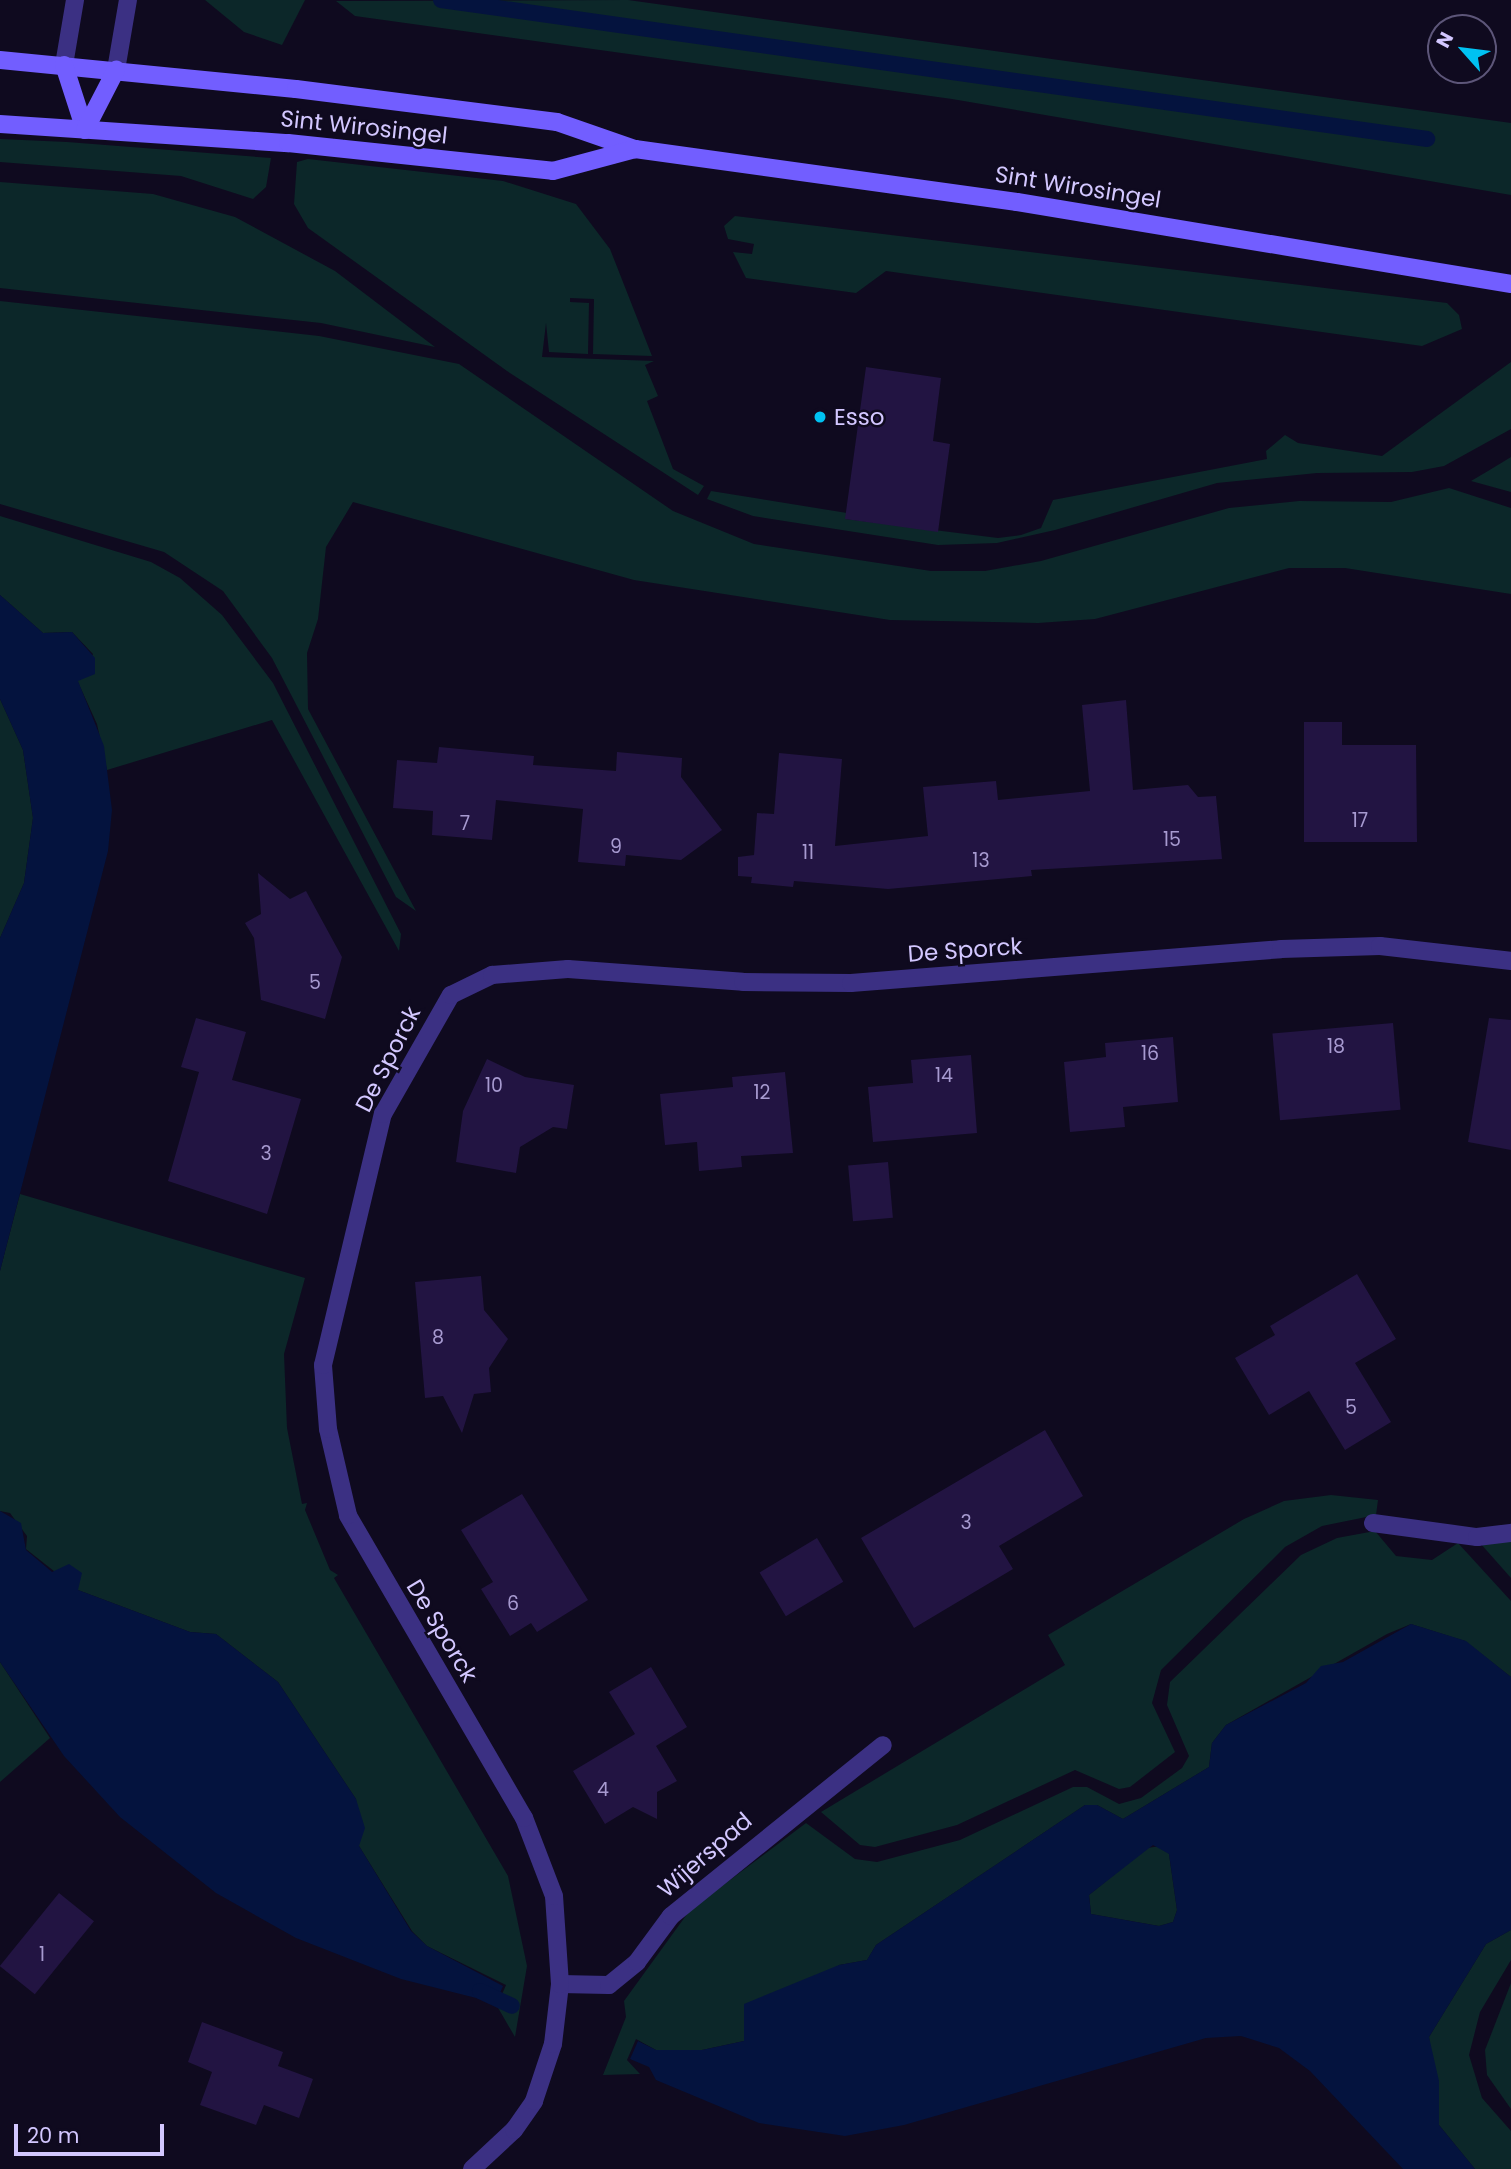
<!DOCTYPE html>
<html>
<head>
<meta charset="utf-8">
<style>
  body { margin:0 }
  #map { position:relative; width:1511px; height:2169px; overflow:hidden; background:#0f0a1f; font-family:Poppins,sans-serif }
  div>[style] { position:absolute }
  .green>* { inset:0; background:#0c2729 }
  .water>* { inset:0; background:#04133e }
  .stream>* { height:16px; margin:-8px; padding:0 8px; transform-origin:8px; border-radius:8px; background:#04133e }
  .building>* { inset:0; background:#221442; transform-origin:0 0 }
  .minor>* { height:18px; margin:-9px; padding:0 9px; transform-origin:9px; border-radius:9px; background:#3b3083 }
  .secondary>* { height:18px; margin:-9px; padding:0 9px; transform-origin:9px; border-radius:9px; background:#725eff }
  .dots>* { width:19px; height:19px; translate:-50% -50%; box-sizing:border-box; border:4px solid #0f0a1f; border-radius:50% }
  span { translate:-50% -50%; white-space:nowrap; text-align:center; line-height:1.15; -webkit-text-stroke:5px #0f0a1f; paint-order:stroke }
  .number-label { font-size:19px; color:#a79ad0 }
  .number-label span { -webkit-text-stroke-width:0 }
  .street-label { font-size:23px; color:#d3c7ff }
  .poi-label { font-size:23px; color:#d3c7ff }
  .left { translate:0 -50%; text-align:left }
  .north { position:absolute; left:1427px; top:14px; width:70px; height:70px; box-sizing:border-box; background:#0f0a1f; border:2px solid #5d5679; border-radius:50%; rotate:298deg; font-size:19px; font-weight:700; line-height:28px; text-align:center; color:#d3c7ff }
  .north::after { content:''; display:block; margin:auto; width:24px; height:32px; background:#00c2f2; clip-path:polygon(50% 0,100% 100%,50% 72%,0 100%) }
  .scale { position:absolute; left:14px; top:2124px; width:150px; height:32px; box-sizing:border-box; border:4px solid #d3c7ff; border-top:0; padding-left:9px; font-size:21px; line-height:24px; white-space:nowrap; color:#d3c7ff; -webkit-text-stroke:5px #0f0a1f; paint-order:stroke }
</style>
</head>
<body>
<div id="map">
  <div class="green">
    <div style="clip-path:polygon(205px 0,305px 0,282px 45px,244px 32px)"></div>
    <div style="clip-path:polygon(628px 0,1511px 123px,1511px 195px,952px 99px,355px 16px,336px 1px)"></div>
    <div style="clip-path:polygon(0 139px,67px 142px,271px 158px,266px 187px,253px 199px,181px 176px,0 162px)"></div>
    <div style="clip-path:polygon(308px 159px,503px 181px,576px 204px,610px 249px,652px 356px,593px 354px,594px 299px,570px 298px,570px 302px,589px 303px,588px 354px,549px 352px,546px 323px,542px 357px,654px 361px,645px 365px,658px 396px,647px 401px,673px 469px,704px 486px,698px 495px,507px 371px,308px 228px,294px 204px,297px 162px)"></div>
    <div style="clip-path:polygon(0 182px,153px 194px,235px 217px,335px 271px,435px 347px,321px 323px,0 288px)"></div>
    <div style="clip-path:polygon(735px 216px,1447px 303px,1459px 315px,1462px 329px,1422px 346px,886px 271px,856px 293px,746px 278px,733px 252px,752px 254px,754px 244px,728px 239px,724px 226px)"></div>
    <div style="clip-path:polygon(0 301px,319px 336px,459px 364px,673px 511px,754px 544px,931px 571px,985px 571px,1041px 561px,1229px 508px,1299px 501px,1391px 502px,1449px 488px,1511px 508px,1511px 594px,1345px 568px,1289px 568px,1095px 619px,1038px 623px,890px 620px,634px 580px,353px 502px,326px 547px,318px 619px,307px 653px,308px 709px,416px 911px,396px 897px,272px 658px,223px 591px,164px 552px,0 504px)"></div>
    <div style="clip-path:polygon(1511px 362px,1511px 429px,1444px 466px,1412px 472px,1317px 473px,1217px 483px,1055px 530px,997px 543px,938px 545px,753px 516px,707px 499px,711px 491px,847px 513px,846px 519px,998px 538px,1021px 535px,1041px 528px,1053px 500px,1267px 459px,1266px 451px,1285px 435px,1298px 443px,1382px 456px)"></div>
    <div style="clip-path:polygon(1511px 457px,1511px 492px,1471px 481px,1488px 471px)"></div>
    <div style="clip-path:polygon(0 516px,151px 562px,180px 578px,222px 615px,273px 683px,401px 934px,399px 951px,272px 720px,107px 770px,97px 724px,77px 680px,93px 654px,72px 632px,43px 633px,0 595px)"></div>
    <div style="clip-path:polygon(0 699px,23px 750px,33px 818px,24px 883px,0 938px)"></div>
    <div style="clip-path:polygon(20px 1194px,305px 1278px,284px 1354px,287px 1428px,302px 1504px,307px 1503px,305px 1510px,330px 1570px,338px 1575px,334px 1578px,508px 1876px,527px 1966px,515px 2037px,497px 2006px,506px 1985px,427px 1946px,412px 1931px,359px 1846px,356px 1799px,278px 1682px,216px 1634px,190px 1632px,78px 1590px,26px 1549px,27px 1536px,10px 1513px,0 1511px,0 1271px)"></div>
    <div style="clip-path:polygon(1331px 1495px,1378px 1500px,1376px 1515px,1322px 1526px,1285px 1547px,1161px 1670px,1152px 1703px,1175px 1752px,1130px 1787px,1119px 1789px,1075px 1770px,957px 1825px,875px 1847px,860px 1845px,821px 1812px,1065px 1665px,1048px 1635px,1244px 1519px,1284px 1501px)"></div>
    <div style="clip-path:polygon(1375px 1531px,1396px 1556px,1432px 1560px,1458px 1543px,1511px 1601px,1511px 1677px,1465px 1641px,1411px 1624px,1387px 1634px,1226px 1725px,1212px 1743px,1209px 1767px,1123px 1819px,1097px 1805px,1085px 1805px,876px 1945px,867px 1960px,839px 1965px,744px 2041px,702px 2050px,656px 2050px,636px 2039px,627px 2060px,640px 2074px,603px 2075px,626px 2017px,624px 2001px,690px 1910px,806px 1823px,855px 1859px,877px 1862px,960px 1840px,1073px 1787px,1087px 1787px,1119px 1804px,1141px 1798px,1182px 1768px,1189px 1756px,1167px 1705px,1170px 1682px,1301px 1555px,1337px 1538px)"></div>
    <div style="clip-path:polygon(1511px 1540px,1511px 1578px,1480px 1543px)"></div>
    <div style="clip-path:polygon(0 1662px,50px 1738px,0 1782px)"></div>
    <div style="clip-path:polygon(1161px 1846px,1169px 1854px,1177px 1910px,1173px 1922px,1159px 1926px,1091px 1914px,1089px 1895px,1147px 1848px)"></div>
    <div style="clip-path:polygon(1511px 1930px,1511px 1960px,1480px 2012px,1469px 2055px,1482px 2098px,1511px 2131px,1511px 2169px,1475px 2169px,1439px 2125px,1429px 2037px,1486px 1944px)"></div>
    <div style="clip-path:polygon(1511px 1983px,1511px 2109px,1487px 2075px,1485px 2050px)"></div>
  </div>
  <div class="water">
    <div style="clip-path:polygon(0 595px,43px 633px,72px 632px,95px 658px,95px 674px,78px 681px,104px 746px,112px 810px,108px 851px,0 1271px,0 938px,24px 883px,33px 818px,23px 750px,0 699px)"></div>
    <div style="clip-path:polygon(0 1511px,21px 1523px,26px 1550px,52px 1572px,69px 1564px,82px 1573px,78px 1590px,190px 1632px,216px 1634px,278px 1682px,356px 1799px,365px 1828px,359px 1846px,411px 1931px,427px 1946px,503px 1986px,496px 2003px,401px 1979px,296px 1938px,216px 1893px,120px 1817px,64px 1756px,0 1662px)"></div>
    <div style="clip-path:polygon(evenodd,1411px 1624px,1466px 1641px,1511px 1677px,1511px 1930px,1486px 1944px,1429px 2037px,1439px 2081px,1439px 2125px,1475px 2169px,1403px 2169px,1310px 2071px,1279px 2048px,1241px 2036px,1206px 2038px,904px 2125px,845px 2136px,759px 2123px,656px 2080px,649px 2067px,630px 2059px,638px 2041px,656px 2050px,702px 2050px,744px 2041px,744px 2004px,839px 1965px,867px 1960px,876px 1945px,1085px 1805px,1097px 1805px,1123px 1819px,1209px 1767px,1212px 1743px,1226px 1725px,1306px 1683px,1321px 1666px,1343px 1662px,1411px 1624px,1153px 1845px,1169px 1854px,1177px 1910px,1173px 1922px,1159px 1926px,1091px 1914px,1089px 1895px,1153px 1845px)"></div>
  </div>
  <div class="stream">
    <div style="left:441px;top:0;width:996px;rotate:8.02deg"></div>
    <div style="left:480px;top:1991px;width:35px;rotate:25deg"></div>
  </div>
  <div class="building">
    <div style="clip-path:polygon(866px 367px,941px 378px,933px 441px,950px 444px,938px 532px,845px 519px)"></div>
    <div style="clip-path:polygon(1126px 700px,1133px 790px,1188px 785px,1198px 797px,1216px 796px,1222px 859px,1031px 870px,1032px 876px,888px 889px,794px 881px,793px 887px,751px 883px,752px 877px,738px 876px,738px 857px,754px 855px,757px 813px,774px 814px,779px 753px,842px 759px,835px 846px,928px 836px,923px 787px,996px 781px,998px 800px,1090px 791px,1082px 705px)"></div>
    <div style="clip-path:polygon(1304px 722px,1342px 722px,1342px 745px,1416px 745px,1417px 842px,1304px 842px)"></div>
    <div style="clip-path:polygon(439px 747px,534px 756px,533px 765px,616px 771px,617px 752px,682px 758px,681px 777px,722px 830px,681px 860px,626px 855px,625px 866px,578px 862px,583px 809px,496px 800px,492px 840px,432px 835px,433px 811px,393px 808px,397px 760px,437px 763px)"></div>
    <div style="clip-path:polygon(258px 873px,290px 899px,306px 891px,342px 957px,325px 1019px,261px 1000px,254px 938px,245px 923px,261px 914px)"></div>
    <div style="clip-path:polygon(196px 1018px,246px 1032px,232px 1080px,301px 1099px,267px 1214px,168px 1181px,199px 1072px,181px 1067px)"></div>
    <div style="clip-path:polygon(1489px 1018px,1511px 1020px,1511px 1150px,1468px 1142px)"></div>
    <div style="left:1393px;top:1023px;width:87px;height:121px;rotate:85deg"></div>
    <div style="clip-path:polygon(1173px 1037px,1178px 1102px,1123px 1107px,1125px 1127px,1070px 1132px,1064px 1062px,1106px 1057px,1105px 1043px)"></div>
    <div style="clip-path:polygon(971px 1055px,977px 1133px,873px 1142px,868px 1087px,913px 1083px,911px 1060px)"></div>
    <div style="clip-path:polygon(487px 1059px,525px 1077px,574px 1085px,567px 1129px,553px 1127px,520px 1147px,516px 1173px,456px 1162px,463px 1111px)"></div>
    <div style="clip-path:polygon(785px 1072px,793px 1153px,741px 1156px,742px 1167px,699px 1171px,697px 1142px,665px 1145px,660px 1094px,733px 1087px,732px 1077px)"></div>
    <div style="left:888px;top:1162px;width:56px;height:40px;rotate:85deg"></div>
    <div style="clip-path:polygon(1357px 1274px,1396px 1339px,1355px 1363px,1391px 1422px,1345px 1450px,1309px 1391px,1269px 1415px,1235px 1358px,1275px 1335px,1270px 1326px)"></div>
    <div style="clip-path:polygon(481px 1276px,484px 1310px,508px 1339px,489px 1368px,491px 1392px,474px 1394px,462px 1433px,443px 1396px,425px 1398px,415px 1282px)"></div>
    <div style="clip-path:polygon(1045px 1430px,1083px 1496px,999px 1546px,1013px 1569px,914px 1628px,861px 1538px)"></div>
    <div style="clip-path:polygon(522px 1494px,588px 1600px,537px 1632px,531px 1623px,510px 1636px,481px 1589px,493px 1582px,461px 1530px)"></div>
    <div style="left:817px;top:1538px;width:51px;height:67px;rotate:59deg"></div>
    <div style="clip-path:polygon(651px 1667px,687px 1727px,656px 1746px,677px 1781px,657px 1792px,657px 1819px,633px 1807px,605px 1824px,573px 1771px,635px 1734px,609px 1692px)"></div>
    <div style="left:59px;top:1893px;width:45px;height:94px;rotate:39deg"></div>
    <div style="clip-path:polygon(202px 2022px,283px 2052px,278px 2066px,313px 2079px,299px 2118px,264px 2105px,256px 2125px,200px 2105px,212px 2072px,188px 2062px)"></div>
  </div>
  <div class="minor">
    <div style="left:64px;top:65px;width:66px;rotate:-80.4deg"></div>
    <div style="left:116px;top:70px;width:71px;rotate:-80.3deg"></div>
    <div style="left:1373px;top:1523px;width:105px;rotate:7.7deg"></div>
    <div style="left:1477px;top:1537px;width:34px;rotate:-7deg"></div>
    <div style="left:560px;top:1984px;width:49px;rotate:1.2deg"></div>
    <div style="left:609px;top:1985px;width:36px;rotate:-39deg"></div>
    <div style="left:637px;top:1962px;width:57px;rotate:-53.5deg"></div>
    <div style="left:671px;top:1916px;width:272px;rotate:-38.9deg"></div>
    <div style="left:472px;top:2169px;width:57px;rotate:-42.9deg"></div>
    <div style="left:514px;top:2130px;width:35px;rotate:-55deg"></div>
    <div style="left:534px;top:2101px;width:60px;rotate:-71.6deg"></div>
    <div style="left:553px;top:2044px;width:60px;rotate:-83.3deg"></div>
    <div style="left:560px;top:1984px;width:88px;rotate:-93.9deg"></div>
    <div style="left:554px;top:1896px;width:84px;rotate:-111deg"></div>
    <div style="left:524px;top:1818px;width:350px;rotate:-120.2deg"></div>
    <div style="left:348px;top:1515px;width:88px;rotate:-103.1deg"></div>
    <div style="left:328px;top:1429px;width:64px;rotate:-94.5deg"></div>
    <div style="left:323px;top:1365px;width:258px;rotate:-76.6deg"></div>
    <div style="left:383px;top:1114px;width:137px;rotate:-60.3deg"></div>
    <div style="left:451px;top:995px;width:46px;rotate:-26deg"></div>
    <div style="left:492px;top:975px;width:76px;rotate:-4.5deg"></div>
    <div style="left:568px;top:969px;width:175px;rotate:4.2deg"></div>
    <div style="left:743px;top:982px;width:108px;rotate:0.5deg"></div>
    <div style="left:851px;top:983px;width:431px;rotate:-4.5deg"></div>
    <div style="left:1281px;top:949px;width:99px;rotate:-1.7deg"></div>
    <div style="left:1380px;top:946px;width:132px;rotate:6.5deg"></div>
  </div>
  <div class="secondary">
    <div style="left:0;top:60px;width:297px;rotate:5.6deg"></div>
    <div style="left:296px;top:89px;width:263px;rotate:7.2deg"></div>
    <div style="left:557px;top:122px;width:83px;rotate:19.1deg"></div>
    <div style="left:635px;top:149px;width:386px;rotate:7.9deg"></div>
    <div style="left:1017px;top:202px;width:501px;rotate:9.42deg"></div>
    <div style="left:64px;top:65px;width:68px;rotate:72.1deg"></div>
    <div style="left:0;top:124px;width:289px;rotate:3.8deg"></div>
    <div style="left:288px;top:143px;width:266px;rotate:6deg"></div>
    <div style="left:553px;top:171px;width:85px;rotate:-15deg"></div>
    <div style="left:85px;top:130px;width:68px;rotate:-62.7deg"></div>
  </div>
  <div class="dots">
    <div style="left:820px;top:417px;background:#00c2f2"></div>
  </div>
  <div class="number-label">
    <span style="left:1360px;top:821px">17</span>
    <span style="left:465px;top:824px">7</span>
    <span style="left:1172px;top:840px">15</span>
    <span style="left:616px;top:847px">9</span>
    <span style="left:808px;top:853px">11</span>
    <span style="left:981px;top:861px">13</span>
    <span style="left:315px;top:983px">5</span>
    <span style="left:1336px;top:1047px">18</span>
    <span style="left:1150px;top:1054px">16</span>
    <span style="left:944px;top:1076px">14</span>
    <span style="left:494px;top:1086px">10</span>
    <span style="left:762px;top:1093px">12</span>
    <span style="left:266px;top:1154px">3</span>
    <span style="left:438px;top:1338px">8</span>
    <span style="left:1351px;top:1408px">5</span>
    <span style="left:966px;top:1523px">3</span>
    <span style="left:513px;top:1604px">6</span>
    <span style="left:603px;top:1790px">4</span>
    <span style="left:42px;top:1955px">1</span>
  </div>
  <div class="street-label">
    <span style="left:364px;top:127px;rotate:6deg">Sint Wirosingel</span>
    <span style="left:1078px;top:187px;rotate:9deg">Sint Wirosingel</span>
    <span style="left:965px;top:950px;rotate:-4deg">De Sporck</span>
    <span style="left:388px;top:1059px;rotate:-63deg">De Sporck</span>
    <span style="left:442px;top:1631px;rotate:59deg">De Sporck</span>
    <span style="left:705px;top:1855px;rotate:-41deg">Wijerspad</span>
  </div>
  <div class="poi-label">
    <span class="left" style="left:834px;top:417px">Esso</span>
  </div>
  <div class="north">N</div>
  <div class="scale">20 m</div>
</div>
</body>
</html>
